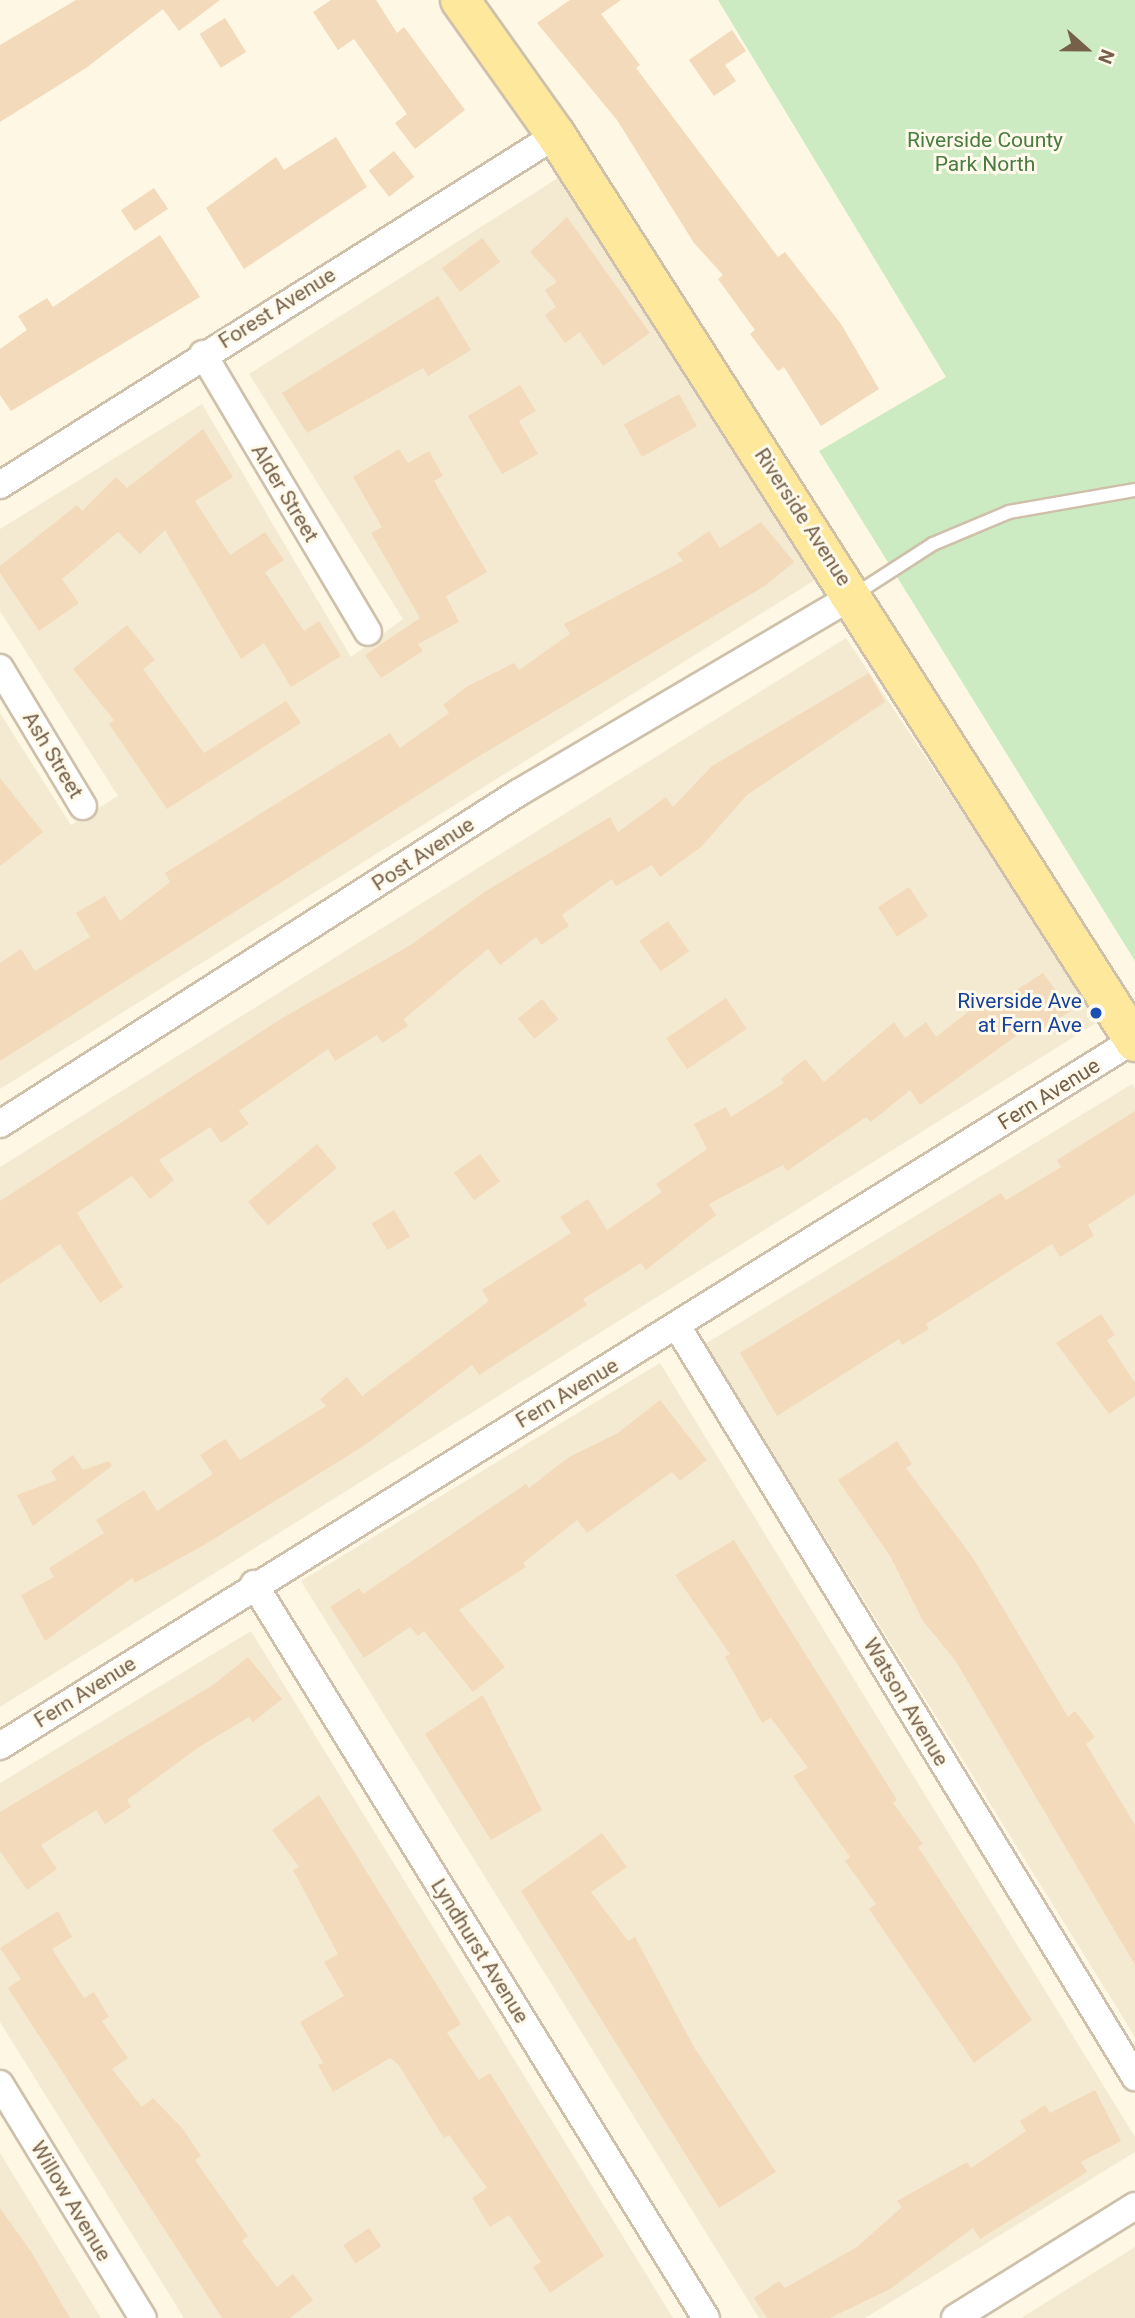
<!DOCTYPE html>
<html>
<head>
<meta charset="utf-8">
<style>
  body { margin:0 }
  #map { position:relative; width:1135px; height:2318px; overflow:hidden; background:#fdf7e4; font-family:Roboto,sans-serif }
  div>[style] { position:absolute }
  .residential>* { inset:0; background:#f4ead2 }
  .green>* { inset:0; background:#ccebc2 }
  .building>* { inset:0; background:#f3dabb; transform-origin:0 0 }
  .roads { filter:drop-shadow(2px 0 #cec0aa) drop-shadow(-2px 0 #cec0aa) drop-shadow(0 2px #cec0aa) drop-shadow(0 -2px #cec0aa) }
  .lane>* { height:12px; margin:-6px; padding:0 6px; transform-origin:6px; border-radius:6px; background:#fff }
  .street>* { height:26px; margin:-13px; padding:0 13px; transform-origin:13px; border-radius:13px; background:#fff }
  .primary>* { height:38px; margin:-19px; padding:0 19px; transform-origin:19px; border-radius:19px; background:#fde89b }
  .dots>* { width:19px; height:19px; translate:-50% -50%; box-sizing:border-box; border:4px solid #fffaeb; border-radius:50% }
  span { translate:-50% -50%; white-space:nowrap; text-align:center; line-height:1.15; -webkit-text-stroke:6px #fffaeb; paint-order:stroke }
  .park-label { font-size:21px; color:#487c41 }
  .street-label { font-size:21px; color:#766049 }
  .transit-label { font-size:21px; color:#164399 }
  .right { translate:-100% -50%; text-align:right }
  .north { position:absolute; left:1051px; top:14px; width:70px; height:70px; -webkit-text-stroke:5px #fffaeb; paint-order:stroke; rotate:111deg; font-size:19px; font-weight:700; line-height:28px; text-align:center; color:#766049 }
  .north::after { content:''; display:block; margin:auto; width:24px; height:32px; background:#766049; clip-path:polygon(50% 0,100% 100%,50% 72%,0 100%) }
</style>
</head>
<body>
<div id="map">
  <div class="residential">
    <div style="clip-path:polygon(558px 178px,815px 580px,0 1089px,0 713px,71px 825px,118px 796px,0 611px,0 529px,202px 404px,351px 657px,403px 619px,249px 374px)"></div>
    <div style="clip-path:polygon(846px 638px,1101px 1020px,0 1707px,0 1167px)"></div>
    <div style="clip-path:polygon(1132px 1084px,1135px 1089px,1135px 2037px,705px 1344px)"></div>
    <div style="clip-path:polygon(660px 1363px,1135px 2137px,1135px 2152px,865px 2318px,759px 2318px,301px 1581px)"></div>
    <div style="clip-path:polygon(251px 1631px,673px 2318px,184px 2318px,0 2022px,0 1783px)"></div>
    <div style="clip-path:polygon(0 2153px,101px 2318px,0 2318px)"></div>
    <div style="clip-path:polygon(1135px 2247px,1135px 2318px,1021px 2318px)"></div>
  </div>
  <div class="green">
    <div style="clip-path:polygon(718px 0,1135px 0,1135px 961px,819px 451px,946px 377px)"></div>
  </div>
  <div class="building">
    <div style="clip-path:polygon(76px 0,220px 0,179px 31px,163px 9px,86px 68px,0 122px,0 45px)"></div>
    <div style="clip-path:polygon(331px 0,376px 0,397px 33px,404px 27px,465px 110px,415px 149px,395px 123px,407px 114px,354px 39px,338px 50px,313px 12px)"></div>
    <div style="clip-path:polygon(570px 0,621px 0,601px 14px,640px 65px,636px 68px,778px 257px,785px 252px,841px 324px,879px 389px,821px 426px,784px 367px,778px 371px,750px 334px,755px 330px,718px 279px,723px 275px,694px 243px,617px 120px,537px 23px)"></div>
    <div style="left:225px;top:18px;width:40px;height:30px;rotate:58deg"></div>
    <div style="clip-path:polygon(732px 30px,746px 51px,725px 65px,736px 81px,714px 96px,689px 60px)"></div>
    <div style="clip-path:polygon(336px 137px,367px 187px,244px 269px,206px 208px,276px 157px,284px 170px)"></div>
    <div style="left:394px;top:151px;width:33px;height:32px;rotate:52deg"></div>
    <div style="left:154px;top:188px;width:25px;height:40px;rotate:56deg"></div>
    <div style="clip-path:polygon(567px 217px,650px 333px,603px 366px,580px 332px,565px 343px,545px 315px,556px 307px,545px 290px,557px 282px,530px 252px)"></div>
    <div style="clip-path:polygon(160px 235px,200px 297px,11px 411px,0 395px,0 349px,27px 330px,18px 316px,47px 298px,53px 307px)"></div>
    <div style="left:482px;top:238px;width:30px;height:50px;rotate:53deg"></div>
    <div style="clip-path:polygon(438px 296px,471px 350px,428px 376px,423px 368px,307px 433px,282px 393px)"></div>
    <div style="clip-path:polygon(520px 385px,536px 411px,519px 421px,538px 454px,502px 474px,468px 416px)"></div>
    <div style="left:679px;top:394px;width:37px;height:63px;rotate:61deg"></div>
    <div style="clip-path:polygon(203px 429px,233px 477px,195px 501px,230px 555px,265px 532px,284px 560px,265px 572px,304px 631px,319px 621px,341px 656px,291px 687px,264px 643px,241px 659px,165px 530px,140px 554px,118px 532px,62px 579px,79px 603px,39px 631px,0 573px,0 566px,77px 505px,82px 511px,116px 477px,127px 488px)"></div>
    <div style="clip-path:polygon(399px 449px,408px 463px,429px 451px,443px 476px,434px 481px,487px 572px,446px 596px,459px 622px,418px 644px,423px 651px,381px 678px,365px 655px,420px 618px,371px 533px,382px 527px,353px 477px)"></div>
    <div style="clip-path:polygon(761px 522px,794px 562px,766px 585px,481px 755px,0 1061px,0 963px,21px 949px,35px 971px,90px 937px,76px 913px,105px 896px,120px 921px,170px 882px,165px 873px,390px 733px,400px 748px,449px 713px,443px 705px,466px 687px,514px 663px,519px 670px,570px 634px,564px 624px,683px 561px,677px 553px,709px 531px,720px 548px)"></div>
    <div style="clip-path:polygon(127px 625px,155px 660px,143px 669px,204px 753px,286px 701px,301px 723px,167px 809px,109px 724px,114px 720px,73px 669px)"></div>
    <div style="clip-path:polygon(869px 673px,885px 702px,747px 795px,701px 847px,660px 877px,652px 865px,616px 886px,612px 879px,562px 915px,569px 926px,541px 945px,536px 937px,500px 965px,488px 949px,404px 1019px,408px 1026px,382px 1043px,377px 1035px,335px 1061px,328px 1049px,239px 1111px,249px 1124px,221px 1143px,210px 1127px,159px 1160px,174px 1180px,150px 1199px,132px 1176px,77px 1213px,123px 1287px,100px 1303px,60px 1244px,0 1284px,0 1201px,284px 1017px,409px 946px,486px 891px,610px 817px,618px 832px,666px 797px,673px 807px,712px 766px)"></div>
    <div style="clip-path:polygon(0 778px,43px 832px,0 866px)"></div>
    <div style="left:909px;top:887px;width:35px;height:37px;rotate:57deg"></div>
    <div style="left:668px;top:921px;width:37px;height:35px;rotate:55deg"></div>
    <div style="clip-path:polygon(1043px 973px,1071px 1011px,1034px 1034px,1029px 1027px,920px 1105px,910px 1090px,871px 1122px,866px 1117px,787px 1171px,783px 1165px,709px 1204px,716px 1215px,646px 1270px,641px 1263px,583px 1299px,587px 1305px,479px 1375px,472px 1365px,365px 1445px,204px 1545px,135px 1583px,132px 1578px,45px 1641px,21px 1595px,54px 1577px,49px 1568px,104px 1533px,96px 1520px,144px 1490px,157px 1511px,213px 1474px,200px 1455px,225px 1439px,240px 1460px,326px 1406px,320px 1399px,347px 1377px,362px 1396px,489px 1301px,482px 1290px,571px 1233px,560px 1217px,588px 1199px,607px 1230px,662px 1192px,656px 1184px,707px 1149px,694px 1124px,726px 1107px,731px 1117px,784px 1083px,781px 1079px,805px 1059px,824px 1082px,894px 1022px,905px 1038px,926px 1022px,936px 1037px,987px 997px,993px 1005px)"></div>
    <div style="left:726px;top:998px;width:37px;height:72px;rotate:56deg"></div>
    <div style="left:542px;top:999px;width:26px;height:31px;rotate:51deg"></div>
    <div style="clip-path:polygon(1135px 1111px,1135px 1194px,1088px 1225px,1094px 1236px,1060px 1257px,1052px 1244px,926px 1324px,929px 1329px,902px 1345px,899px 1339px,777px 1416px,740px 1353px,1001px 1193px,1006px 1200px,1061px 1167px,1057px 1160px)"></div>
    <div style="left:317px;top:1144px;width:31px;height:90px;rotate:50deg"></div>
    <div style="left:480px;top:1154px;width:34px;height:32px;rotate:54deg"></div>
    <div style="left:394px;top:1210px;width:31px;height:26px;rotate:59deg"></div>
    <div style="clip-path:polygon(1101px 1314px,1115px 1335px,1107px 1340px,1135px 1383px,1135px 1396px,1109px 1414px,1056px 1343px)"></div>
    <div style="clip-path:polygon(660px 1400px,707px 1460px,680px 1481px,672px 1472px,587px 1533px,577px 1520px,523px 1563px,526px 1567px,459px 1610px,505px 1667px,473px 1692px,424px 1631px,418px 1636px,410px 1627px,364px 1658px,330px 1607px,359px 1588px,363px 1594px,526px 1484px,529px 1488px,569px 1457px,618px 1433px)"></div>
    <div style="clip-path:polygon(897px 1441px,912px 1464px,906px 1468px,973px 1558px,1068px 1717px,1075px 1711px,1095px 1737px,1086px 1744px,1135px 1825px,1135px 1965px,955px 1660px,923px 1621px,890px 1556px,838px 1480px)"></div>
    <div style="clip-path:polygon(73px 1455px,83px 1470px,109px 1461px,112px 1466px,33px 1526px,17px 1495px,57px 1480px,51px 1471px)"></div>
    <div style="clip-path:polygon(734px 1540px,897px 1800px,893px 1803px,923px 1844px,918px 1847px,1032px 2020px,974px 2063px,869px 1909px,876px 1904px,845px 1861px,850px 1857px,793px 1776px,808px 1768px,771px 1718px,762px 1723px,725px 1657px,730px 1654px,675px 1575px)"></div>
    <div style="clip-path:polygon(248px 1657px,282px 1699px,253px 1722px,249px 1717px,199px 1747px,127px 1800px,131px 1807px,105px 1824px,96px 1810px,41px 1845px,57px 1869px,27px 1890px,0 1851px,0 1812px,213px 1685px)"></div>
    <div style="clip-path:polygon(483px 1695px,542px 1810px,491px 1840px,425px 1734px)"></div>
    <div style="clip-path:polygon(319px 1795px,461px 2024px,447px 2033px,479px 2080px,490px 2073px,604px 2256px,550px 2293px,533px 2267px,541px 2262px,509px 2215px,490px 2227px,472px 2198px,487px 2188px,449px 2135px,444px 2138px,398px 2064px,390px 2058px,333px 2092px,318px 2065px,323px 2063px,300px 2022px,344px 1996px,324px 1962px,338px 1954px,293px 1870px,299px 1867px,272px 1830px)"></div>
    <div style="clip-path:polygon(602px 1833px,627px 1867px,591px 1892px,628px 1941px,635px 1937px,694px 2047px,776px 2172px,719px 2208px,521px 1891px)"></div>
    <div style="clip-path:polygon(58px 1911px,72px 1937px,52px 1949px,84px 1998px,94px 1992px,109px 2017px,102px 2021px,128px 2058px,112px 2069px,142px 2107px,153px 2098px,183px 2129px,201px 2156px,195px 2160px,248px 2236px,242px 2241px,277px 2287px,293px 2274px,313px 2300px,290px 2318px,222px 2318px,8px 1988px,21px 1979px,0 1948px)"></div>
    <div style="clip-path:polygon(1095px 2090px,1121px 2141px,1081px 2162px,1087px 2172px,980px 2239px,973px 2228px,890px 2289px,830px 2318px,767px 2318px,754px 2298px,779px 2281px,785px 2288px,857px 2247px,902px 2207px,897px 2201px,967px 2162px,971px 2168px,1026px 2131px,1020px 2121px,1045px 2105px,1050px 2113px)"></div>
    <div style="clip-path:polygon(0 2208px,32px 2253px,70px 2318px,0 2318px)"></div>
    <div style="left:369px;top:2228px;width:22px;height:31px;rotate:56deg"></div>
  </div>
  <div class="roads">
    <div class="lane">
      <div style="left:854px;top:595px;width:94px;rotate:-32.8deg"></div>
      <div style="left:933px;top:544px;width:82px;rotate:-22.8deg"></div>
      <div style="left:1009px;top:512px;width:128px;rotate:-9.9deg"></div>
    </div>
    <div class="street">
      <div style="left:203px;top:354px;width:323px;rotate:59.3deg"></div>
      <div style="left:0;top:485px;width:657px;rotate:-32.19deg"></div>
      <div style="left:0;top:668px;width:161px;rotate:59deg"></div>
      <div style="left:0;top:1124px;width:615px;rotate:-32.58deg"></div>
      <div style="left:518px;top:793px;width:390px;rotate:-30.5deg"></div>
      <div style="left:677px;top:1326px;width:880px;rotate:58.62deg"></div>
      <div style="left:254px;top:1584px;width:862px;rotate:58.38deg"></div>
      <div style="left:0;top:1746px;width:1336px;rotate:-31.91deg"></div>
      <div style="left:0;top:2084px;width:274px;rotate:58.6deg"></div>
      <div style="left:955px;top:2318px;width:212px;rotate:-31.9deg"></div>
    </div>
    <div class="primary">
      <div style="left:460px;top:0;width:166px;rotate:54.6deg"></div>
      <div style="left:556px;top:135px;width:1076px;rotate:57.45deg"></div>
    </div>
  </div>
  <div class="dots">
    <div style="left:1096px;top:1013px;background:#1a4fb4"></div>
  </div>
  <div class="park-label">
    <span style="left:985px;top:152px">Riverside County<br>Park North</span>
  </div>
  <div class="street-label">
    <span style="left:277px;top:308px;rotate:-32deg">Forest Avenue</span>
    <span style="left:285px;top:493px;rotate:59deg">Alder Street</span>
    <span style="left:803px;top:517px;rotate:57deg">Riverside Avenue</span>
    <span style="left:53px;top:755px;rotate:59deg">Ash Street</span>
    <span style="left:423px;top:854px;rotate:-33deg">Post Avenue</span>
    <span style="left:1049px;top:1094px;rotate:-32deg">Fern Avenue</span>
    <span style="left:567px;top:1393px;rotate:-31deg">Fern Avenue</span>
    <span style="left:85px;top:1692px;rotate:-32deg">Fern Avenue</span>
    <span style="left:906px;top:1702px;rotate:59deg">Watson Avenue</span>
    <span style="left:480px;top:1951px;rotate:58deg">Lyndhurst Avenue</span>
    <span style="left:71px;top:2201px;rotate:59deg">Willow Avenue</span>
  </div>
  <div class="transit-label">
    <span class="right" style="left:1082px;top:1013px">Riverside Ave<br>at Fern Ave</span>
  </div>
  <div class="north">N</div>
</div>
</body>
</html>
